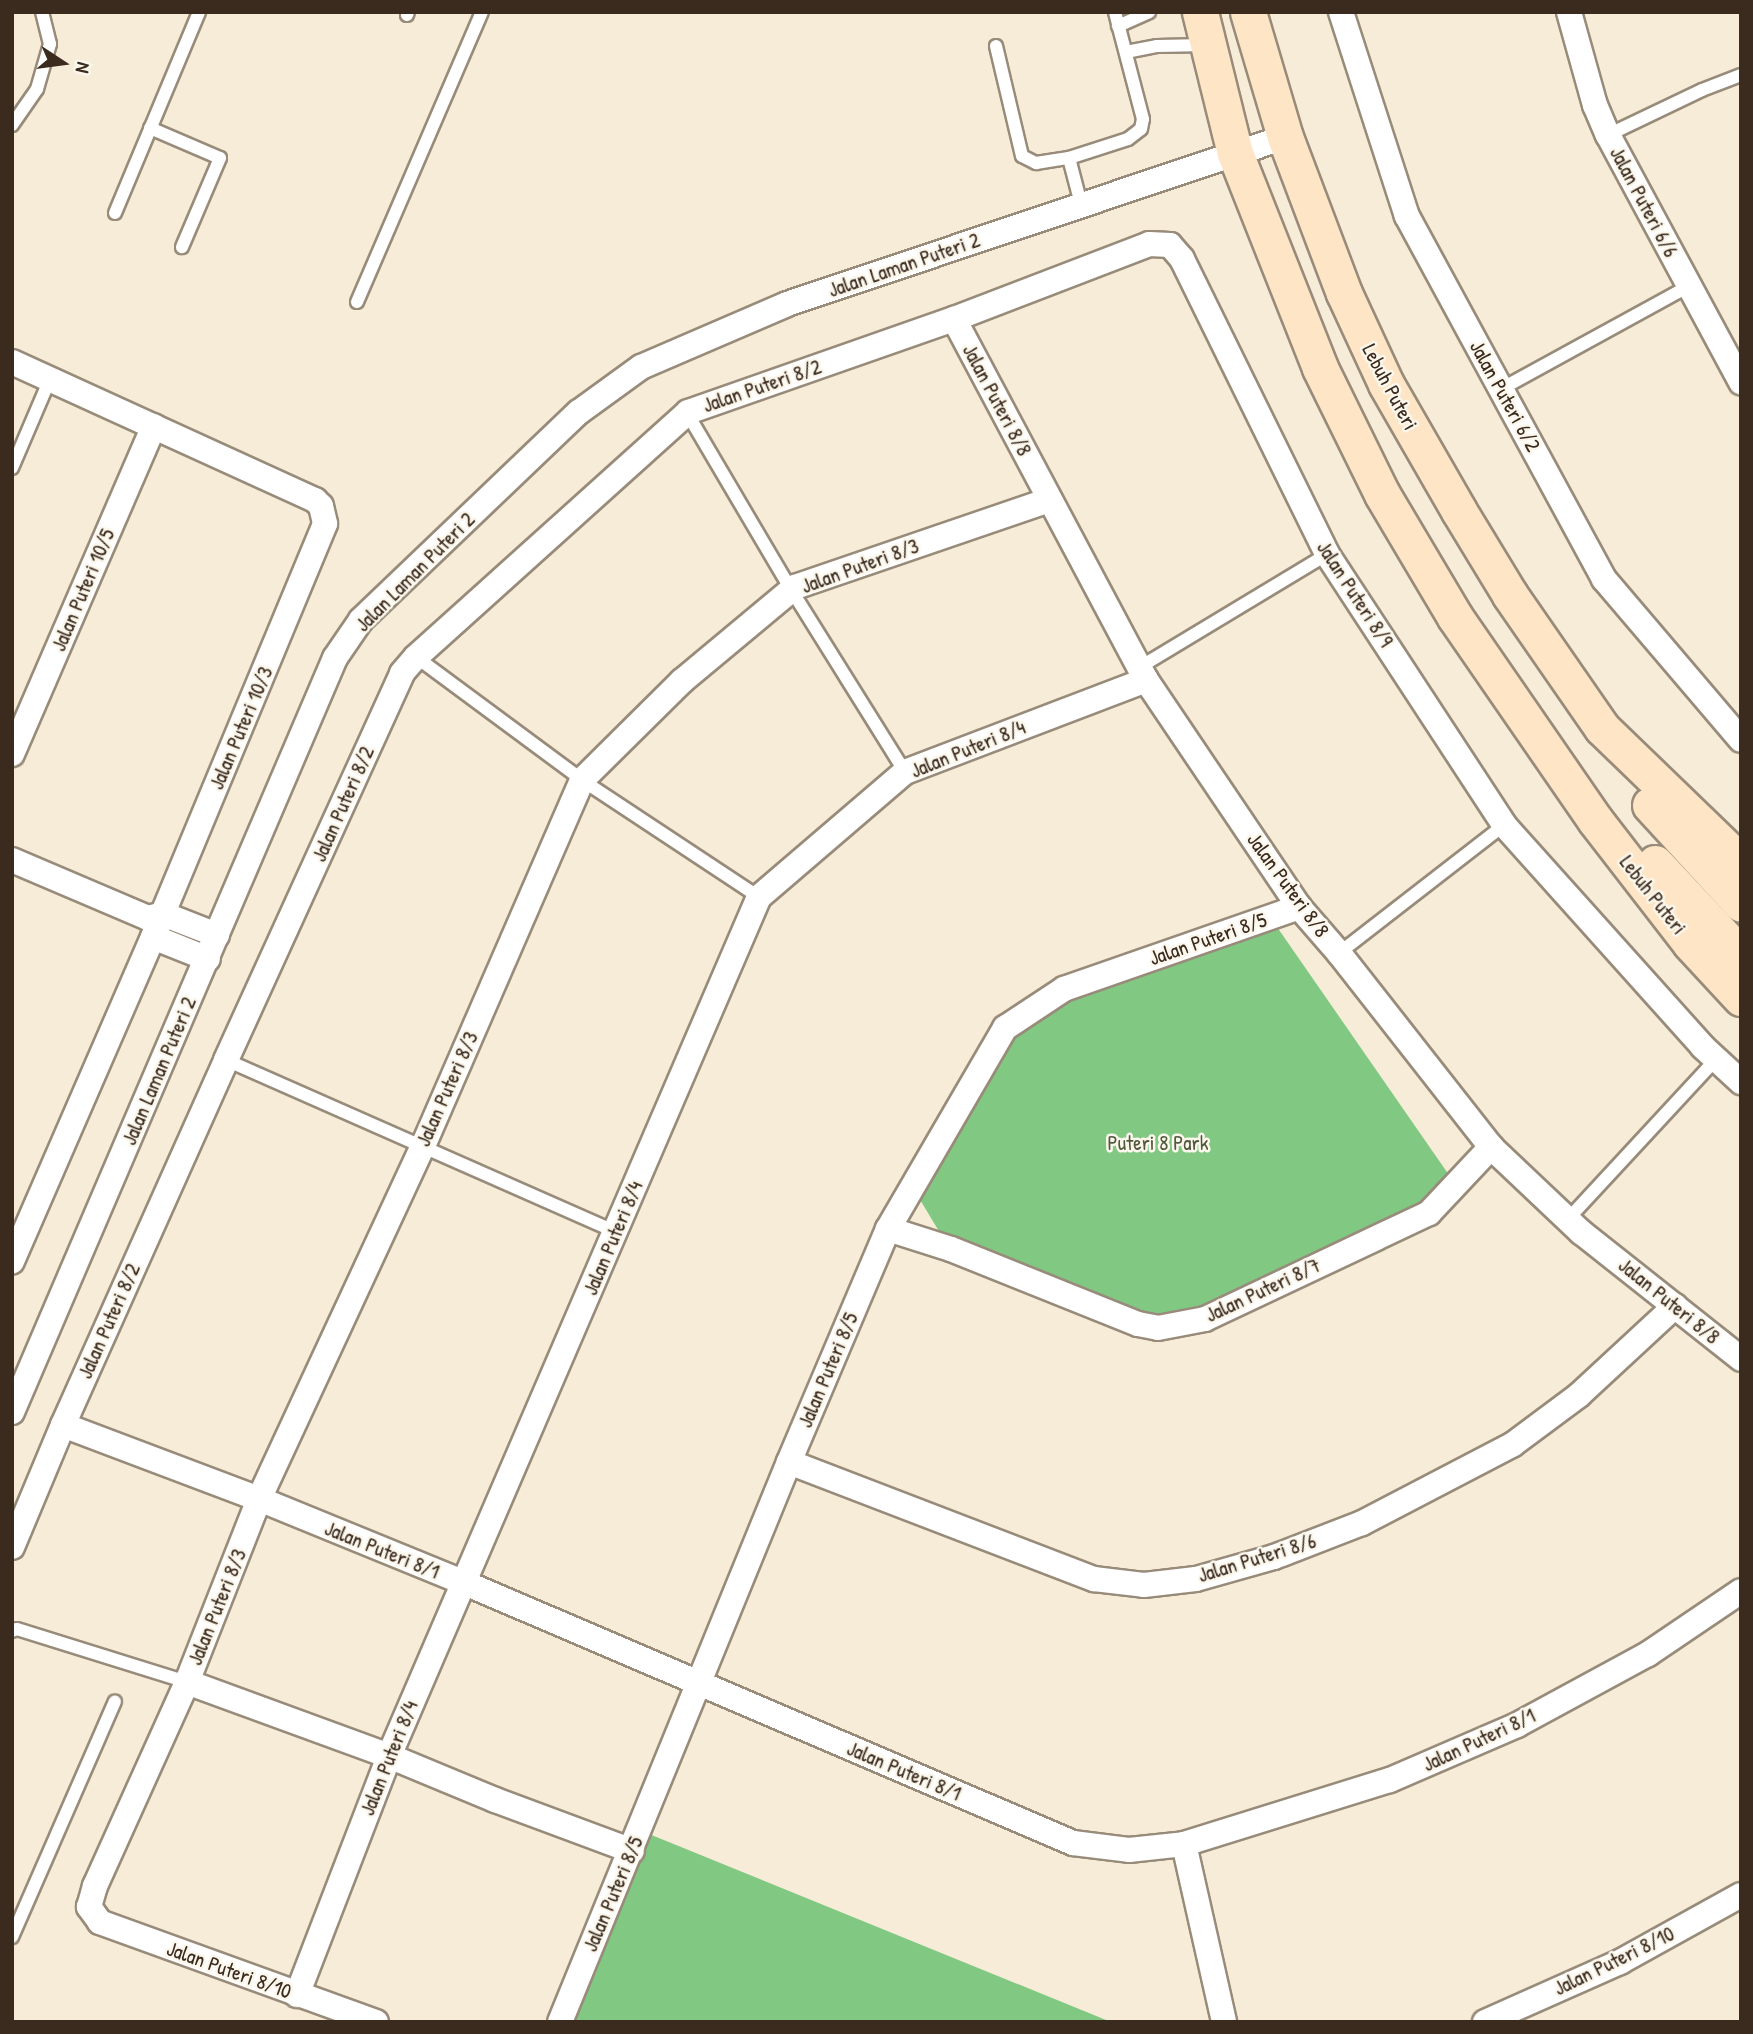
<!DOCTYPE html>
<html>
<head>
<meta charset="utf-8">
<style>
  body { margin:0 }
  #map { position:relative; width:1753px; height:2034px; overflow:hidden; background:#f6ecd7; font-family:"Patrick Hand",sans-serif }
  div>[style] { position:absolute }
  .green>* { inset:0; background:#81c883 }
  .roads { filter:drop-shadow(2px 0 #988b7a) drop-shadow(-2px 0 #988b7a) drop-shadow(0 2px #988b7a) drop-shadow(0 -2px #988b7a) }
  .lane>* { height:12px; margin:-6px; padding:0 6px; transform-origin:6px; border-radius:6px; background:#fff }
  .street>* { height:24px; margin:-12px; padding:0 12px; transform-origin:12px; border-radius:12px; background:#fff }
  .secondary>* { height:35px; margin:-17.5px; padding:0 17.5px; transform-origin:17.5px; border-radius:17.5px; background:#fde5c5 }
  span { translate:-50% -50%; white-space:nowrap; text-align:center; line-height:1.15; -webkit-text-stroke:5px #fbf7ec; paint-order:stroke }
  .street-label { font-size:21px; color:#3b2a1e }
  .park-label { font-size:21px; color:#50593c }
  .frame { position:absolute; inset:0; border:14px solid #3b2a1e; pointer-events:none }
  .north { position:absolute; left:28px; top:28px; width:70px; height:70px; -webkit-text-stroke:5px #fbf7ec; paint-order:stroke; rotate:103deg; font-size:19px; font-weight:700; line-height:28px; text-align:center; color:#3b2a1e }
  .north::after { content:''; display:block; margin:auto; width:24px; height:32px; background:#3b2a1e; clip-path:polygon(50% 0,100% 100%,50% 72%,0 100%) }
</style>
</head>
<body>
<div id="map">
  <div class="green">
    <div style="clip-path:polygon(1277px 927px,1449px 1175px,1433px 1199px,1174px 1320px,1131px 1314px,940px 1233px,919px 1198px,1012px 1036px,1074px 995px)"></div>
    <div style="clip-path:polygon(649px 1834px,1111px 2022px,569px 2022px)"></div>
  </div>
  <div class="roads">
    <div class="lane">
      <div style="left:407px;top:15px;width:3px;rotate:-72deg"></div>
      <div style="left:1118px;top:26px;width:34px;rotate:-24deg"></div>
      <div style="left:996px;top:46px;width:113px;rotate:76.7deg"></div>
      <div style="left:1022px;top:156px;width:16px;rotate:27deg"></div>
      <div style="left:1036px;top:163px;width:33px;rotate:-9deg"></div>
      <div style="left:1069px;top:158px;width:62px;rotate:-17.9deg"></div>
      <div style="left:1128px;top:139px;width:16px;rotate:-38deg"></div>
      <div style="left:1141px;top:129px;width:10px;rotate:-79deg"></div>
      <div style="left:1143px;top:119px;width:111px;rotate:-104.7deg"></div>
      <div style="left:1126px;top:52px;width:32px;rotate:-11deg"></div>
      <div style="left:1157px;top:46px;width:50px;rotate:-1.1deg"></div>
      <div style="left:12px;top:125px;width:44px;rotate:-55.2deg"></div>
      <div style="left:37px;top:89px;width:47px;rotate:-73.9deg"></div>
      <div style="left:50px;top:44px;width:33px;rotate:-104deg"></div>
      <div style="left:150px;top:128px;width:76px;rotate:23.2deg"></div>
      <div style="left:220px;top:158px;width:97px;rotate:113.1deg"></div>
      <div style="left:1608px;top:135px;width:104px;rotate:-25.6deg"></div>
      <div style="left:1702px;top:90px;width:42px;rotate:-21deg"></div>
      <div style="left:1069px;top:158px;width:48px;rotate:75.4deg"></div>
      <div style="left:115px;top:213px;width:218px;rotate:-67.3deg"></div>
      <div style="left:357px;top:302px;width:316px;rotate:-66.7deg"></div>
      <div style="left:1501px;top:389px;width:214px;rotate:-28.7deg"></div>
      <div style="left:687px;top:413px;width:207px;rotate:59.5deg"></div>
      <div style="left:792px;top:591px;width:213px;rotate:58deg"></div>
      <div style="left:12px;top:468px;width:97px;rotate:-66.9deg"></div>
      <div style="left:416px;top:657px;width:207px;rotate:36.5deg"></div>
      <div style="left:582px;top:780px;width:212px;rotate:33.5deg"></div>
      <div style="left:1140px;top:667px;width:218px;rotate:-31.1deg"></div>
      <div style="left:1339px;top:953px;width:209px;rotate:-37.8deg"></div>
      <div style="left:226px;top:1060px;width:426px;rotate:23.8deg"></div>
      <div style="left:1569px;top:1218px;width:217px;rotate:-47.2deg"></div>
      <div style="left:12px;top:1631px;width:5px;rotate:-22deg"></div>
      <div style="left:17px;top:1629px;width:178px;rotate:17.3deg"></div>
      <div style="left:12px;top:1937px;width:257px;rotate:-66.4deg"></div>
    </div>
    <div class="street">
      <div style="left:1341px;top:12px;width:214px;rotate:72.1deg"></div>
      <div style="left:1407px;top:216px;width:413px;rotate:61.5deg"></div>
      <div style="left:1604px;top:579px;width:211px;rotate:49.6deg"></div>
      <div style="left:1569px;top:12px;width:97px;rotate:74.4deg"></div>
      <div style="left:1595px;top:105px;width:33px;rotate:67deg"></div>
      <div style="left:1608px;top:135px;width:281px;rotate:61.7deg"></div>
      <div style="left:954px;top:319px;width:409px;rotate:62deg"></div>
      <div style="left:1146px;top:680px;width:274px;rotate:56deg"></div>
      <div style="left:1299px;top:907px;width:61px;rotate:49deg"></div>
      <div style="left:1339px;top:953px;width:246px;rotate:51.9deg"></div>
      <div style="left:1491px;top:1147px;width:124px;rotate:43.4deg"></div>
      <div style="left:1581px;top:1232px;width:204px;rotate:38.4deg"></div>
      <div style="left:12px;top:362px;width:333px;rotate:24.5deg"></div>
      <div style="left:315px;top:500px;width:8px;rotate:45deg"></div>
      <div style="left:321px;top:506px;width:18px;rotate:77deg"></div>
      <div style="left:325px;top:524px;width:422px;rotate:112.6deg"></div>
      <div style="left:163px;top:914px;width:379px;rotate:113.5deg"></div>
      <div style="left:12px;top:754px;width:357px;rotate:-66.6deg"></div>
      <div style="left:12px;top:860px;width:148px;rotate:23.1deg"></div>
      <div style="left:148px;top:918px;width:16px;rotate:-15deg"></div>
      <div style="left:163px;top:914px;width:58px;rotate:21.3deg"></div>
      <div style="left:153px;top:937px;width:59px;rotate:21.8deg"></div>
      <div style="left:888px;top:1229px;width:66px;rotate:17.6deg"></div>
      <div style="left:951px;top:1249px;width:201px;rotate:21.9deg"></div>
      <div style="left:1138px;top:1324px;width:20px;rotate:11deg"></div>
      <div style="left:1158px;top:1328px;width:48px;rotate:-10.8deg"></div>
      <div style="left:1205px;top:1319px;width:248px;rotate:-25.3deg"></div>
      <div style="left:1429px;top:1213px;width:91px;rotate:-46.8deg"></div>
      <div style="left:12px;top:1412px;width:820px;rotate:-66.81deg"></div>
      <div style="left:335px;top:658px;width:46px;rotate:-55.6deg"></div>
      <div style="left:361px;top:620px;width:301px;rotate:-43.7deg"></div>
      <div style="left:579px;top:412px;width:77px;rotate:-36deg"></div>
      <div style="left:641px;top:367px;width:159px;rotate:-23.3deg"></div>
      <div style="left:787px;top:304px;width:525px;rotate:-18.54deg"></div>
      <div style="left:63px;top:1425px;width:210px;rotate:20.7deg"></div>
      <div style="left:259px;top:1499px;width:222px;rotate:22.2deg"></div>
      <div style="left:465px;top:1583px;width:661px;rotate:23.15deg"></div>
      <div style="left:1073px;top:1843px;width:56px;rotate:7.1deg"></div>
      <div style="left:1129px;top:1850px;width:55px;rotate:-6.2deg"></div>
      <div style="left:1184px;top:1844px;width:216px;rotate:-17.3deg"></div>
      <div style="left:1390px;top:1780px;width:138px;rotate:-23.4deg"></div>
      <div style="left:1517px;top:1725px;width:149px;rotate:-28.5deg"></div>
      <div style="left:1648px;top:1654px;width:112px;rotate:-34.1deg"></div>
      <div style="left:789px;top:1462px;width:327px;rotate:21deg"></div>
      <div style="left:1094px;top:1579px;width:50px;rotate:6.8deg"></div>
      <div style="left:1144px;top:1585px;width:52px;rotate:-6.6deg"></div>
      <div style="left:1196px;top:1579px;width:81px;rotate:-15.8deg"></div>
      <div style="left:1274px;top:1557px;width:94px;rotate:-21.1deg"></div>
      <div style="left:1362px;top:1523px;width:169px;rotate:-27.5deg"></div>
      <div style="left:1512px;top:1445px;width:84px;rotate:-36.7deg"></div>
      <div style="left:1579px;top:1395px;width:131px;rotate:-42.8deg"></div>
      <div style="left:12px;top:1547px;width:132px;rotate:-67.3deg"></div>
      <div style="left:63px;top:1425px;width:400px;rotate:-65.9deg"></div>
      <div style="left:226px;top:1060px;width:425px;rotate:-65.5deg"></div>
      <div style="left:402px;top:673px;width:21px;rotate:-49deg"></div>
      <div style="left:416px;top:657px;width:366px;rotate:-42deg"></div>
      <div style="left:688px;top:412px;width:282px;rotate:-19.3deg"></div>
      <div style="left:954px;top:319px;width:209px;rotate:-21deg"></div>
      <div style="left:1149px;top:244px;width:21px;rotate:3deg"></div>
      <div style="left:1170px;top:245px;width:18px;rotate:49deg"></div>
      <div style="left:1182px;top:259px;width:329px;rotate:63.8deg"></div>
      <div style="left:1327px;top:554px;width:324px;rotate:56.8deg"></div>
      <div style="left:1504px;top:825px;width:298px;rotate:48.1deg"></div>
      <div style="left:1703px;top:1047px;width:52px;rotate:42.6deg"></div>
      <div style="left:187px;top:1682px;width:215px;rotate:20.1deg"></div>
      <div style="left:389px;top:1756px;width:115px;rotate:22.5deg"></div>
      <div style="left:495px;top:1800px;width:146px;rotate:20.4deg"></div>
      <div style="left:1184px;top:1844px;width:182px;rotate:77.3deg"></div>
      <div style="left:297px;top:1995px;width:256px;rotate:-68.9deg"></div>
      <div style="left:389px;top:1756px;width:935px;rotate:-66.7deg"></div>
      <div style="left:759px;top:897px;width:192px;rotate:-40.6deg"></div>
      <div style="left:905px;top:772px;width:258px;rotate:-20.9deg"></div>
      <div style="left:376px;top:2022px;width:294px;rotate:-160.1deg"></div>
      <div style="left:100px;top:1922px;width:19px;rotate:-126deg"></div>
      <div style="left:89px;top:1907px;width:22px;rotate:-74deg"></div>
      <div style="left:95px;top:1886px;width:224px;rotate:-65.7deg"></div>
      <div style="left:187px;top:1682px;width:197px;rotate:-68.5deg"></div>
      <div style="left:259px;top:1499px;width:389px;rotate:-65.1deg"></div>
      <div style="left:423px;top:1146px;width:399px;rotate:-66.5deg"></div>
      <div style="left:582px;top:780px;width:141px;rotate:-44.7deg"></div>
      <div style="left:682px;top:681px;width:147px;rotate:-39.8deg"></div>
      <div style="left:795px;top:587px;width:268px;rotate:-18.9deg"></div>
      <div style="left:560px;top:2022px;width:605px;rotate:-67.76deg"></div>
      <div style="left:789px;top:1462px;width:253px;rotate:-67deg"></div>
      <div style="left:888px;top:1229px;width:233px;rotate:-59.8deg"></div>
      <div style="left:1005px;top:1028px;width:71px;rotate:-33.5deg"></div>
      <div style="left:1064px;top:989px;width:249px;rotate:-19.2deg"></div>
      <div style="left:1485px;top:2022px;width:148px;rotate:-24deg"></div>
      <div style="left:1620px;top:1962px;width:138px;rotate:-29deg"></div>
    </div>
    <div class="secondary">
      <div style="left:1200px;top:12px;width:145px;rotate:76.1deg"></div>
      <div style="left:1235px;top:153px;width:231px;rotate:68.4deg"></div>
      <div style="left:1320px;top:368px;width:140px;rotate:63.8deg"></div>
      <div style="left:1382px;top:494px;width:143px;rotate:59.3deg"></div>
      <div style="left:1455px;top:617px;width:247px;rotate:55.4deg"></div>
      <div style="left:1595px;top:820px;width:155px;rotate:52.3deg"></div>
      <div style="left:1690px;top:943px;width:75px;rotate:47.2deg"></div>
      <div style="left:1248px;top:12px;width:130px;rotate:73.5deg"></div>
      <div style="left:1285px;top:137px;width:167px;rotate:69.3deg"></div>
      <div style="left:1344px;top:293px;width:100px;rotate:65.2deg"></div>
      <div style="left:1386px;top:384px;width:146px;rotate:60.1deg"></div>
      <div style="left:1459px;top:511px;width:98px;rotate:58.7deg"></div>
      <div style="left:1510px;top:595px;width:162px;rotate:55.3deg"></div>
      <div style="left:1602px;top:728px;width:193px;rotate:44deg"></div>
      <div style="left:1650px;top:805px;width:134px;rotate:47.4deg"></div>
      <div style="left:1655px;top:863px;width:126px;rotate:46.9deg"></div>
    </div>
  </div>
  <div class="street-label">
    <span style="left:1644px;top:202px;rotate:62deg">Jalan Puteri 6/6</span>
    <span style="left:904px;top:265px;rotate:-19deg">Jalan Laman Puteri 2</span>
    <span style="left:762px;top:386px;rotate:-19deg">Jalan Puteri 8/2</span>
    <span style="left:1390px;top:387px;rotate:62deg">Lebuh Puteri</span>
    <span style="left:1505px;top:396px;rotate:61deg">Jalan Puteri 6/2</span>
    <span style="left:997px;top:400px;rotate:62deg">Jalan Puteri 8/8</span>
    <span style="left:860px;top:566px;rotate:-20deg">Jalan Puteri 8/3</span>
    <span style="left:415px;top:572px;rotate:-45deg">Jalan Laman Puteri 2</span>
    <span style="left:83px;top:590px;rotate:-67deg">Jalan Puteri 10/5</span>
    <span style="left:1355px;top:594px;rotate:57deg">Jalan Puteri 8/9</span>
    <span style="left:241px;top:728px;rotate:-67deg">Jalan Puteri 10/3</span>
    <span style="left:968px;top:749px;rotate:-22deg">Jalan Puteri 8/4</span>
    <span style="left:343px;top:804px;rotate:-66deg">Jalan Puteri 8/2</span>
    <span style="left:1288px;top:885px;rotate:54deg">Jalan Puteri 8/8</span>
    <span style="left:1653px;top:895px;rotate:52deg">Lebuh Puteri</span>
    <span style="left:1208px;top:939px;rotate:-19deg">Jalan Puteri 8/5</span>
    <span style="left:159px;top:1071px;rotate:-67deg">Jalan Laman Puteri 2</span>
    <span style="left:447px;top:1089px;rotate:-66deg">Jalan Puteri 8/3</span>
    <span style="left:613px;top:1238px;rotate:-67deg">Jalan Puteri 8/4</span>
    <span style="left:1263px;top:1290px;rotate:-25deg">Jalan Puteri 8/7</span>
    <span style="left:1669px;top:1301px;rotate:39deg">Jalan Puteri 8/8</span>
    <span style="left:109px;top:1321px;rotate:-66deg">Jalan Puteri 8/2</span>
    <span style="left:828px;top:1370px;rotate:-67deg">Jalan Puteri 8/5</span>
    <span style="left:382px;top:1550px;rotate:22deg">Jalan Puteri 8/1</span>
    <span style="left:1257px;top:1558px;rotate:-17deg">Jalan Puteri 8/6</span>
    <span style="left:217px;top:1607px;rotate:-68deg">Jalan Puteri 8/3</span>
    <span style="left:1479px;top:1740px;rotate:-25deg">Jalan Puteri 8/1</span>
    <span style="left:389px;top:1758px;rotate:-68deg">Jalan Puteri 8/4</span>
    <span style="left:904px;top:1771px;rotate:23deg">Jalan Puteri 8/1</span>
    <span style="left:613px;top:1894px;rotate:-67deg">Jalan Puteri 8/5</span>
    <span style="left:1614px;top:1961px;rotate:-26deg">Jalan Puteri 8/10</span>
    <span style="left:229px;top:1970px;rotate:20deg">Jalan Puteri 8/10</span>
  </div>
  <div class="park-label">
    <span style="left:1158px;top:1143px">Puteri 8 Park</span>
  </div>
  <div class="frame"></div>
  <div class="north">N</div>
</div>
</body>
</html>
